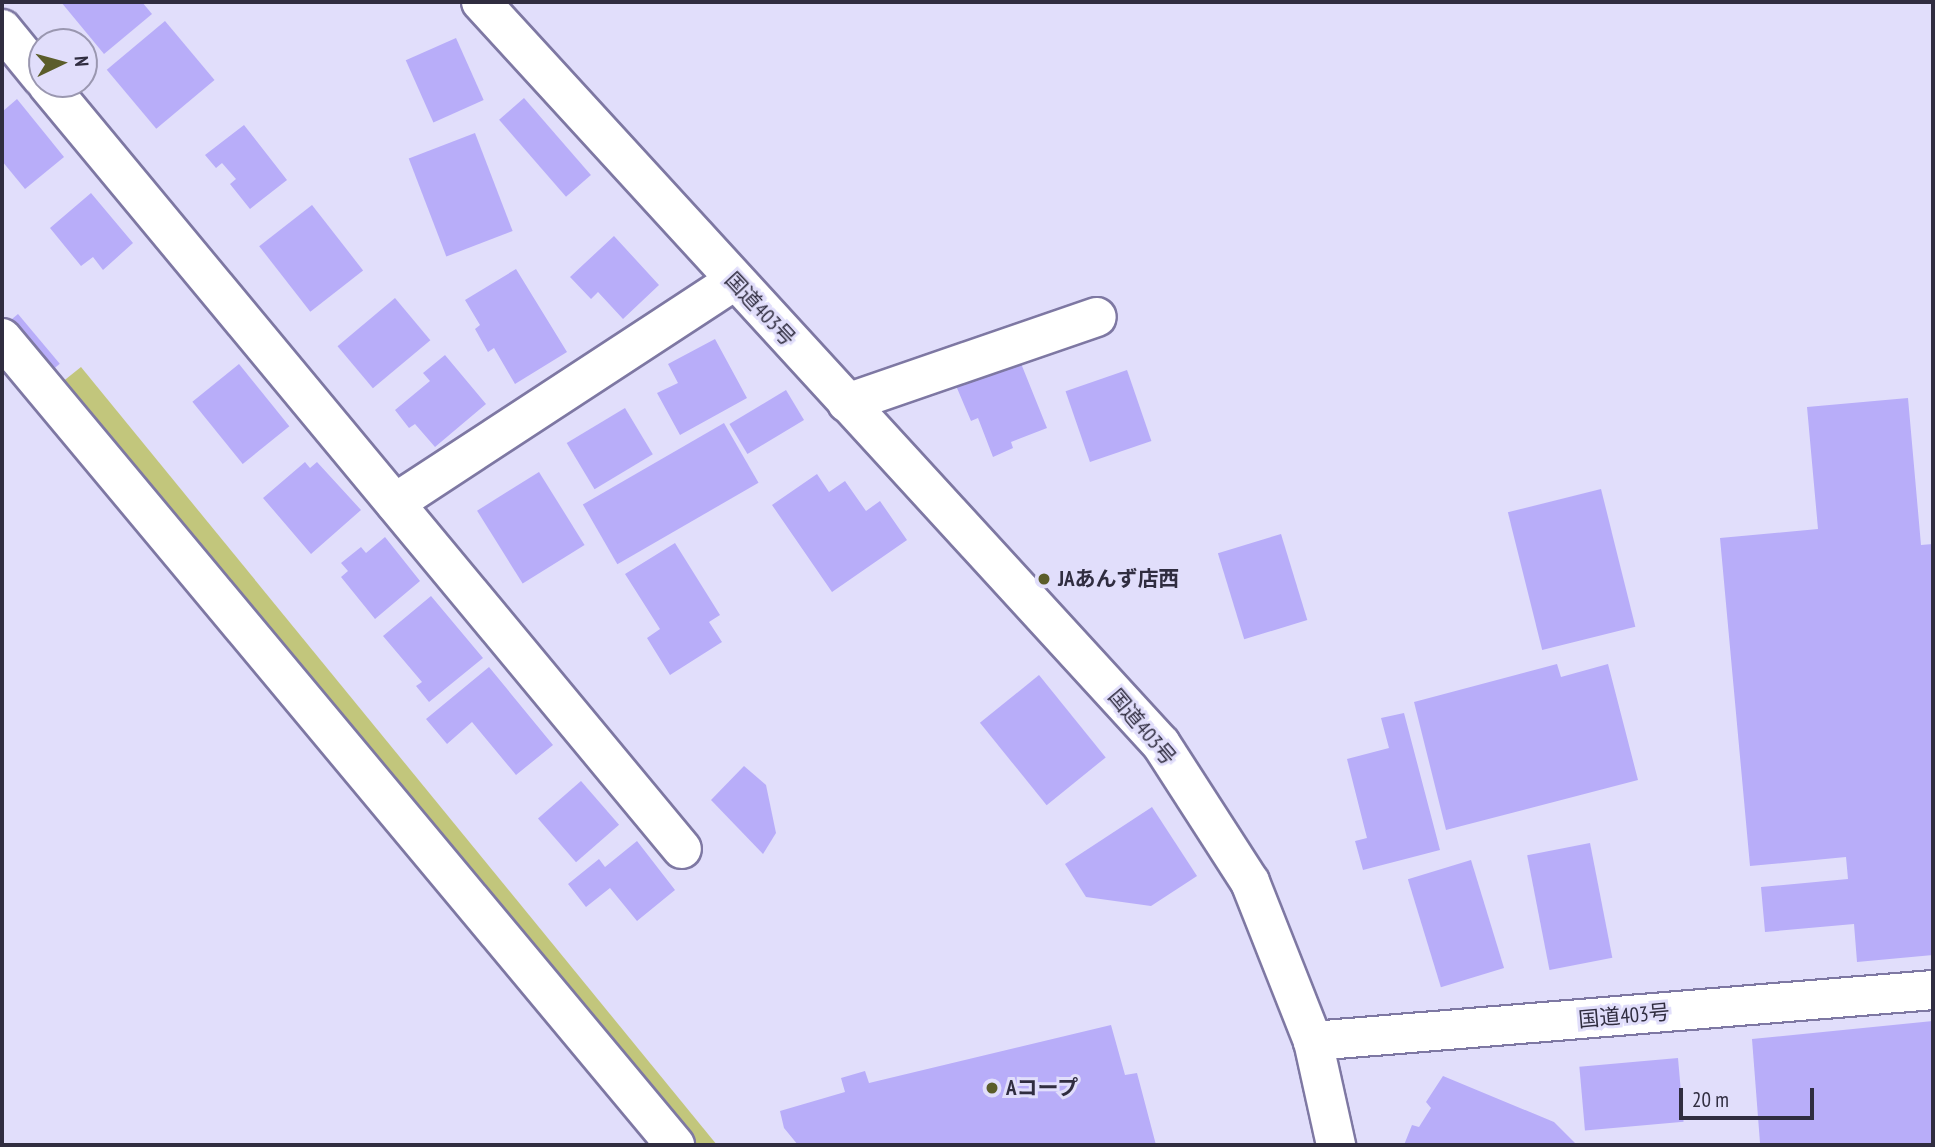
<!DOCTYPE html>
<html>
<head>
<meta charset="utf-8">
<style>
  body { margin:0 }
  #map { position:relative; width:1935px; height:1147px; overflow:hidden; background:#e1defb; font-family:"PT Sans Narrow","Noto Sans JP",sans-serif }
  div>[style] { position:absolute }
  .green>* { inset:0; background:#c2c67c }
  .building>* { inset:0; background:#b8adf9; transform-origin:0 0 }
  .roads { filter:drop-shadow(2px 0 #7e78a3) drop-shadow(-2px 0 #7e78a3) drop-shadow(0 2px #7e78a3) drop-shadow(0 -2px #7e78a3) }
  .minor>* { height:38px; margin:-19px; padding:0 19px; transform-origin:19px; border-radius:19px; background:#fff }
  .highway>* { height:38px; margin:-19px; padding:0 19px; transform-origin:19px; border-radius:19px; background:#fff }
  .dots>* { width:19px; height:19px; translate:-50% -50%; box-sizing:border-box; border:4px solid #e1defb; border-radius:50% }
  span { translate:-50% -50%; white-space:nowrap; text-align:center; line-height:1.15; -webkit-text-stroke:6px #e1defb; paint-order:stroke }
  .street-label { font-size:21px; color:#302d40 }
  .poi-label { font-size:21px; color:#302d40; font-weight:700 }
  .left { translate:0 -50%; text-align:left }
  .frame { position:absolute; inset:0; border:4px solid #302d40; pointer-events:none }
  .north { position:absolute; left:28px; top:28px; width:70px; height:70px; box-sizing:border-box; background:#e1defb; border:2px solid #9a97b0; border-radius:50%; rotate:85deg; font-size:19px; font-weight:700; line-height:28px; text-align:center; color:#302d40 }
  .north::after { content:''; display:block; margin:auto; width:24px; height:32px; background:#5b5d2a; clip-path:polygon(50% 0,100% 100%,50% 72%,0 100%) }
  .scale { position:absolute; left:1679px; top:1088px; width:135px; height:32px; box-sizing:border-box; border:4px solid #302d40; border-top:0; padding-left:9px; font-size:21px; line-height:24px; white-space:nowrap; color:#302d40; -webkit-text-stroke:5px #e1defb; paint-order:stroke }
</style>
</head>
<body>
<div id="map">
  <div class="green">
    <div style="clip-path:polygon(81px 367px,717px 1145px,689px 1145px,61px 383px)"></div>
  </div>
  <div class="building">
    <div style="clip-path:polygon(61px 2px,142px 2px,152px 14px,104px 54px)"></div>
    <div style="left:165px;top:21px;width:77px;height:76px;rotate:50deg"></div>
    <div style="left:456px;top:38px;width:68px;height:55px;rotate:66deg"></div>
    <div style="left:524px;top:98px;width:102px;height:33px;rotate:49deg"></div>
    <div style="clip-path:polygon(17px 99px,64px 157px,25px 189px,2px 161px,2px 112px)"></div>
    <div style="clip-path:polygon(244px 125px,287px 180px,250px 209px,230px 184px,236px 179px,222px 163px,216px 168px,205px 155px)"></div>
    <div style="left:475px;top:133px;width:105px;height:71px;rotate:69deg"></div>
    <div style="clip-path:polygon(91px 193px,133px 243px,103px 270px,93px 257px,81px 266px,50px 228px)"></div>
    <div style="left:312px;top:205px;width:83px;height:67px;rotate:52deg"></div>
    <div style="clip-path:polygon(614px 236px,659px 285px,623px 319px,598px 292px,591px 299px,570px 277px)"></div>
    <div style="clip-path:polygon(516px 269px,567px 352px,515px 384px,494px 348px,488px 352px,475px 329px,480px 325px,465px 300px)"></div>
    <div style="left:395px;top:298px;width:55px;height:75px;rotate:50deg"></div>
    <div style="left:18px;top:314px;width:65px;height:12px;rotate:50deg"></div>
    <div style="clip-path:polygon(715px 339px,747px 398px,680px 435px,657px 393px,678px 383px,668px 364px)"></div>
    <div style="clip-path:polygon(445px 355px,486px 404px,435px 447px,415px 424px,409px 428px,395px 410px,430px 381px,423px 373px)"></div>
    <div style="clip-path:polygon(1018px 356px,1047px 428px,1011px 442px,1013px 448px,993px 457px,978px 418px,971px 421px,954px 381px)"></div>
    <div style="left:239px;top:364px;width:80px;height:60px;rotate:51deg"></div>
    <div style="left:1127px;top:370px;width:75px;height:65px;rotate:71deg"></div>
    <div style="left:786px;top:390px;width:35px;height:66px;rotate:59deg"></div>
    <div style="clip-path:polygon(1908px 398px,1921px 545px,1933px 544px,1933px 955px,1857px 962px,1854px 924px,1765px 932px,1761px 887px,1848px 879px,1846px 857px,1750px 866px,1720px 538px,1818px 529px,1807px 407px)"></div>
    <div style="left:625px;top:408px;width:54px;height:68px;rotate:59deg"></div>
    <div style="left:724px;top:423px;width:69px;height:163px;rotate:60deg"></div>
    <div style="clip-path:polygon(305px 462px,310px 468px,317px 462px,361px 510px,311px 554px,263px 498px)"></div>
    <div style="left:539px;top:472px;width:86px;height:73px;rotate:58deg"></div>
    <div style="clip-path:polygon(817px 474px,829px 492px,845px 481px,866px 511px,880px 501px,907px 540px,832px 592px,772px 505px)"></div>
    <div style="left:1601px;top:489px;width:142px;height:96px;rotate:76deg"></div>
    <div style="left:1281px;top:534px;width:90px;height:66px;rotate:73deg"></div>
    <div style="clip-path:polygon(385px 537px,420px 581px,375px 619px,341px 577px,348px 571px,341px 563px,361px 547px,366px 553px)"></div>
    <div style="clip-path:polygon(675px 543px,720px 615px,709px 622px,722px 642px,670px 675px,647px 638px,660px 629px,625px 574px)"></div>
    <div style="clip-path:polygon(431px 596px,483px 658px,429px 702px,416px 686px,422px 682px,383px 636px)"></div>
    <div style="clip-path:polygon(1557px 664px,1561px 677px,1608px 664px,1638px 780px,1446px 830px,1414px 702px)"></div>
    <div style="clip-path:polygon(489px 667px,553px 745px,516px 775px,472px 722px,447px 744px,426px 719px)"></div>
    <div style="left:1039px;top:675px;width:106px;height:76px;rotate:51deg"></div>
    <div style="clip-path:polygon(1404px 713px,1440px 850px,1363px 870px,1355px 841px,1367px 838px,1347px 759px,1389px 748px,1381px 718px)"></div>
    <div style="clip-path:polygon(744px 766px,766px 785px,776px 833px,763px 854px,711px 800px)"></div>
    <div style="left:581px;top:781px;width:58px;height:57px;rotate:49deg"></div>
    <div style="clip-path:polygon(1152px 807px,1197px 876px,1151px 906px,1086px 897px,1065px 864px)"></div>
    <div style="clip-path:polygon(637px 841px,675px 890px,637px 921px,610px 888px,586px 907px,568px 884px,599px 859px,605px 867px)"></div>
    <div style="left:1590px;top:843px;width:117px;height:64px;rotate:79deg"></div>
    <div style="left:1471px;top:860px;width:113px;height:66px;rotate:73deg"></div>
    <div style="clip-path:polygon(1933px 1021px,1933px 1145px,1760px 1143px,1752px 1039px)"></div>
    <div style="clip-path:polygon(1111px 1025px,1125px 1075px,1137px 1073px,1156px 1145px,798px 1145px,784px 1128px,780px 1111px,845px 1092px,841px 1078px,865px 1071px,869px 1083px)"></div>
    <div style="left:1678px;top:1058px;width:64px;height:99px;rotate:85deg"></div>
    <div style="clip-path:polygon(1443px 1076px,1554px 1122px,1577px 1145px,1404px 1145px,1412px 1125px,1419px 1127px,1431px 1108px,1426px 1102px)"></div>
  </div>
  <div class="roads">
    <div class="minor">
      <div style="left:2px;top:29px;width:63px;rotate:50.8deg"></div>
      <div style="left:47px;top:84px;width:994px;rotate:50.31deg"></div>
      <div style="left:2px;top:338px;width:1051px;rotate:50.17deg"></div>
      <div style="left:847px;top:403px;width:264px;rotate:-19deg"></div>
      <div style="left:395px;top:503px;width:405px;rotate:-33.2deg"></div>
      <div style="left:1313px;top:1041px;width:107px;rotate:77.5deg"></div>
    </div>
    <div class="highway">
      <div style="left:481px;top:2px;width:1006px;rotate:47.5deg"></div>
      <div style="left:1161px;top:744px;width:164px;rotate:57.2deg"></div>
      <div style="left:1250px;top:882px;width:171px;rotate:68.4deg"></div>
      <div style="left:1313px;top:1041px;width:622px;rotate:-4.7deg"></div>
    </div>
  </div>
  <div class="dots">
    <div style="left:1044px;top:579px;background:#5b5d2a"></div>
    <div style="left:992px;top:1088px;background:#5b5d2a"></div>
  </div>
  <div class="street-label">
    <span style="left:760px;top:309px;rotate:47deg">国道403号</span>
    <span style="left:1142px;top:727px;rotate:50deg">国道403号</span>
    <span style="left:1624px;top:1016px;rotate:-5deg">国道403号</span>
  </div>
  <div class="poi-label">
    <span class="left" style="left:1058px;top:579px">JAあんず店西</span>
    <span class="left" style="left:1006px;top:1088px">Aコープ</span>
  </div>
  <div class="frame"></div>
  <div class="north">N</div>
  <div class="scale">20 m</div>
</div>
</body>
</html>
